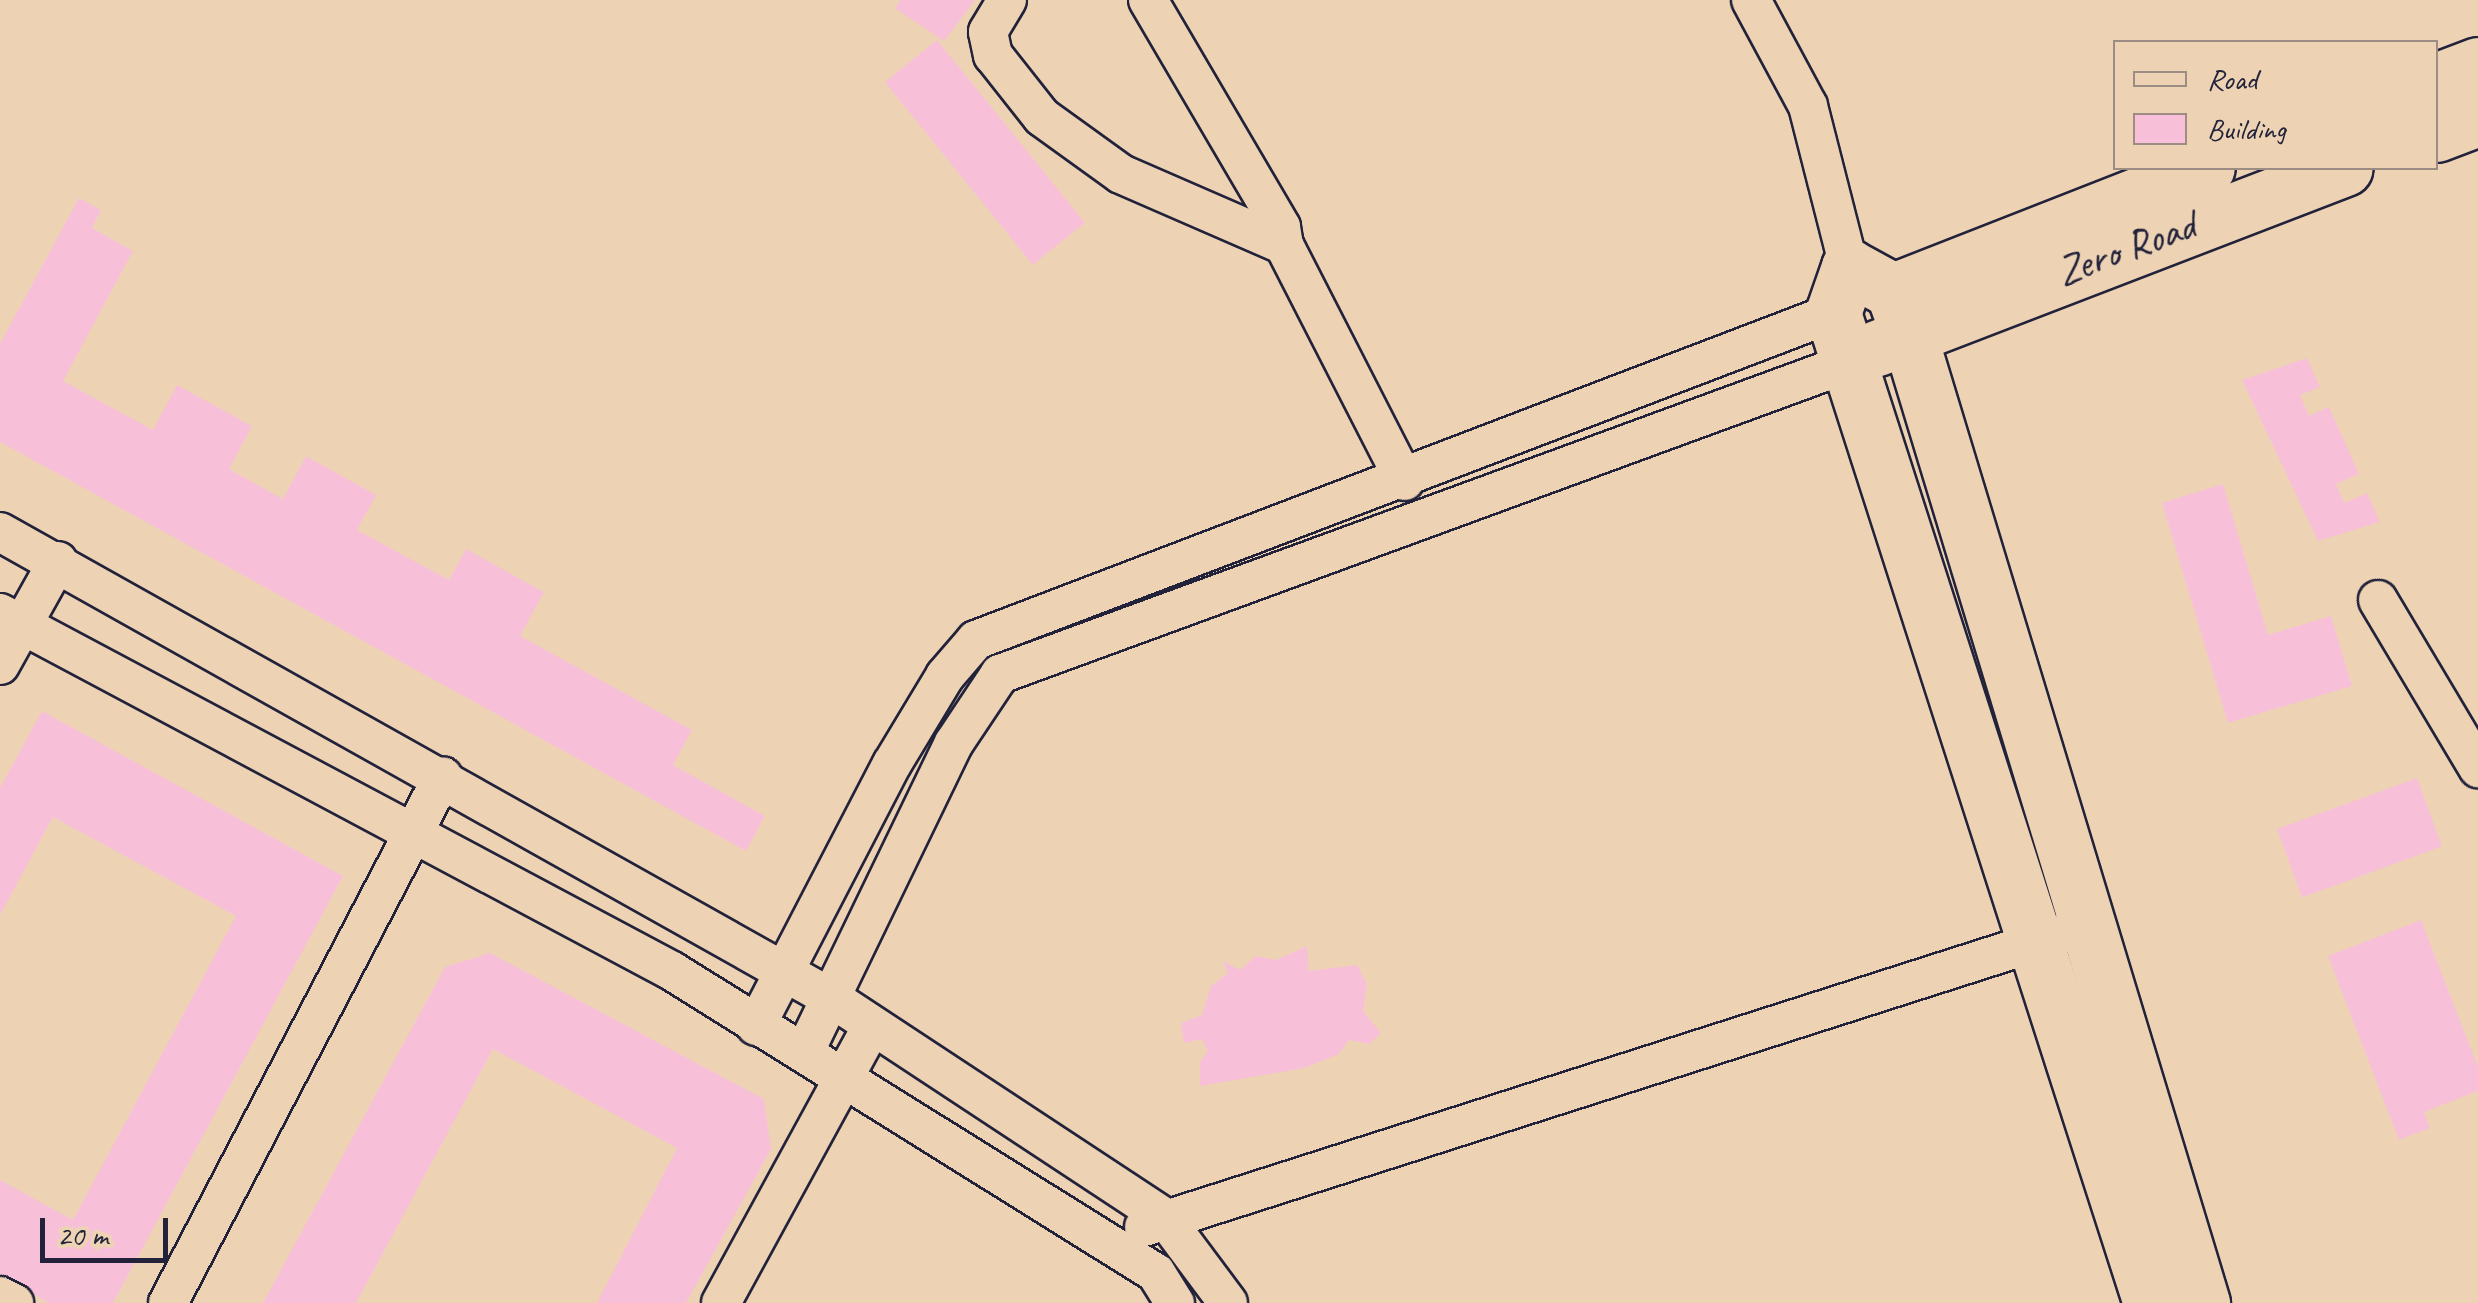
<!DOCTYPE html>
<html>
<head>
<meta charset="utf-8">
<style>
  body { margin:0 }
  #map { position:relative; width:2478px; height:1303px; overflow:hidden; background:#edd3b4; font-family:Caveat,sans-serif }
  div>[style] { position:absolute }
  .building>* { inset:0; background:#f7c0d8; transform-origin:0 0 }
  .roads { filter:drop-shadow(2px 0 #22223b) drop-shadow(-2px 0 #22223b) drop-shadow(0 2px #22223b) drop-shadow(0 -2px #22223b) }
  .street>* { height:38px; margin:-19px; padding:0 19px; transform-origin:19px; border-radius:19px; background:#edd3b4 }
  .secondary>* { height:55px; margin:-27.5px; padding:0 27.5px; transform-origin:27.5px; border-radius:27.5px; background:#edd3b4 }
  span { translate:-50% -50%; white-space:nowrap; text-align:center; line-height:1.15; -webkit-text-stroke:8px #edd3b4; paint-order:stroke }
  .street-label { font-size:42px; color:#22223b }
  .legend { position:absolute; left:2113px; top:40px; width:325px; height:130px; box-sizing:border-box; background:#edd3b4; border:2px solid #9c8c84; margin:0; padding:12px 18px; list-style:none; font-size:30px; color:#22223b }
  .legend li { display:flex; align-items:center; gap:20px; height:50px }
  .legend b { width:50px; border:2px solid #9c8c84 }
  .scale { position:absolute; left:40px; top:1218px; width:128px; height:45px; box-sizing:border-box; border:5px solid #22223b; border-top:0; padding-left:12px; font-size:30px; line-height:35px; white-space:nowrap; color:#22223b; -webkit-text-stroke:8px #edd3b4; paint-order:stroke }
</style>
</head>
<body>
<div id="map">
  <div class="building">
    <div style="clip-path:polygon(901px 0,975px 0,944px 41px,895px 8px)"></div>
    <div style="left:937px;top:40px;width:235px;height:67px;rotate:51deg"></div>
    <div style="clip-path:polygon(79px 198px,101px 210px,92px 228px,133px 251px,63px 381px,153px 430px,177px 385px,252px 426px,229px 469px,283px 499px,306px 456px,376px 495px,357px 530px,449px 580px,466px 549px,544px 592px,520px 636px,692px 730px,673px 765px,765px 816px,746px 851px,0 442px,0 344px)"></div>
    <div style="clip-path:polygon(2307px 358px,2320px 387px,2300px 395px,2309px 416px,2329px 407px,2359px 474px,2336px 484px,2344px 503px,2367px 493px,2380px 522px,2318px 541px,2242px 380px)"></div>
    <div style="clip-path:polygon(2223px 484px,2268px 635px,2331px 616px,2352px 686px,2228px 723px,2162px 503px)"></div>
    <div style="clip-path:polygon(42px 711px,343px 876px,113px 1303px,49px 1303px,0 1276px,0 1180px,73px 1220px,236px 916px,53px 817px,0 915px,0 788px)"></div>
    <div style="left:2417px;top:778px;width:73px;height:149px;rotate:70deg"></div>
    <div style="clip-path:polygon(2421px 920px,2478px 1067px,2478px 1091px,2424px 1112px,2430px 1128px,2399px 1140px,2328px 956px)"></div>
    <div style="clip-path:polygon(1307px 946px,1309px 971px,1357px 965px,1367px 984px,1363px 1011px,1381px 1033px,1369px 1044px,1349px 1040px,1339px 1054px,1304px 1068px,1200px 1086px,1200px 1062px,1208px 1051px,1202px 1039px,1184px 1043px,1181px 1023px,1202px 1015px,1211px 986px,1228px 973px,1223px 961px,1240px 970px,1256px 956px,1276px 960px)"></div>
    <div style="clip-path:polygon(490px 953px,764px 1099px,771px 1149px,686px 1303px,597px 1303px,677px 1148px,493px 1049px,356px 1303px,263px 1303px,445px 967px)"></div>
  </div>
  <div class="roads">
    <div class="street">
      <div style="left:1007px;top:0;width:37px;rotate:121deg"></div>
      <div style="left:988px;top:32px;width:24px;rotate:78deg"></div>
      <div style="left:993px;top:55px;width:79px;rotate:51.7deg"></div>
      <div style="left:1042px;top:117px;width:97px;rotate:35.8deg"></div>
      <div style="left:1121px;top:174px;width:178px;rotate:23.5deg"></div>
      <div style="left:1148px;top:0;width:263px;rotate:59.6deg"></div>
      <div style="left:1281px;top:227px;width:18px;rotate:81deg"></div>
      <div style="left:1284px;top:245px;width:265px;rotate:62.9deg"></div>
      <div style="left:1751px;top:0;width:120px;rotate:61.7deg"></div>
      <div style="left:1808px;top:106px;width:166px;rotate:75.7deg"></div>
      <div style="left:0;top:532px;width:955px;rotate:29.28deg"></div>
      <div style="left:833px;top:999px;width:396px;rotate:33.4deg"></div>
      <div style="left:1164px;top:1217px;width:107px;rotate:53.3deg"></div>
      <div style="left:2378px;top:600px;width:196px;rotate:59.2deg"></div>
      <div style="left:0;top:613px;width:761px;rotate:28.05deg"></div>
      <div style="left:672px;top:971px;width:570px;rotate:31.96deg"></div>
      <div style="left:1156px;top:1273px;width:36px;rotate:58deg"></div>
      <div style="left:0;top:665px;width:119px;rotate:-60.9deg"></div>
      <div style="left:756px;top:1026px;width:295px;rotate:-62.6deg"></div>
      <div style="left:892px;top:764px;width:103px;rotate:-58.9deg"></div>
      <div style="left:945px;top:676px;width:48px;rotate:-49.3deg"></div>
      <div style="left:976px;top:640px;width:917px;rotate:-20.89deg"></div>
      <div style="left:804px;top:1053px;width:344px;rotate:-64.2deg"></div>
      <div style="left:954px;top:743px;width:83px;rotate:-56.3deg"></div>
      <div style="left:1000px;top:674px;width:906px;rotate:-20.13deg"></div>
      <div style="left:1144px;top:1227px;width:960px;rotate:-17.72deg"></div>
      <div style="left:0;top:1296px;width:16px;rotate:27deg"></div>
      <div style="left:168px;top:1303px;width:594px;rotate:-62.44deg"></div>
      <div style="left:721px;top:1303px;width:313px;rotate:-61.4deg"></div>
    </div>
    <div class="secondary">
      <div style="left:2436px;top:81px;width:45px;rotate:-20.9deg"></div>
      <div style="left:2436px;top:134px;width:45px;rotate:-20.9deg"></div>
      <div style="left:1893px;top:291px;width:337px;rotate:-21.4deg"></div>
      <div style="left:1877px;top:348px;width:501px;rotate:-21.04deg"></div>
      <div style="left:2151px;top:1303px;width:1040px;rotate:-107.81deg"></div>
      <div style="left:1833px;top:313px;width:49px;rotate:-70.8deg"></div>
      <div style="left:1849px;top:267px;width:50px;rotate:28.6deg"></div>
      <div style="left:1893px;top:291px;width:44px;rotate:69.9deg"></div>
      <div style="left:1908px;top:332px;width:1015px;rotate:73.15deg"></div>
    </div>
  </div>
  <div class="street-label">
    <span style="left:2126px;top:249px;rotate:-20deg">Zero Road</span>
  </div>
  <ul class="legend">
  <li><b style="height:12px;background:#edd3b4"></b>Road</li>
  <li><b style="height:28px;background:#f7c0d8"></b>Building</li>
  </ul>
  <div class="scale">20 m</div>
</div>
</body>
</html>
